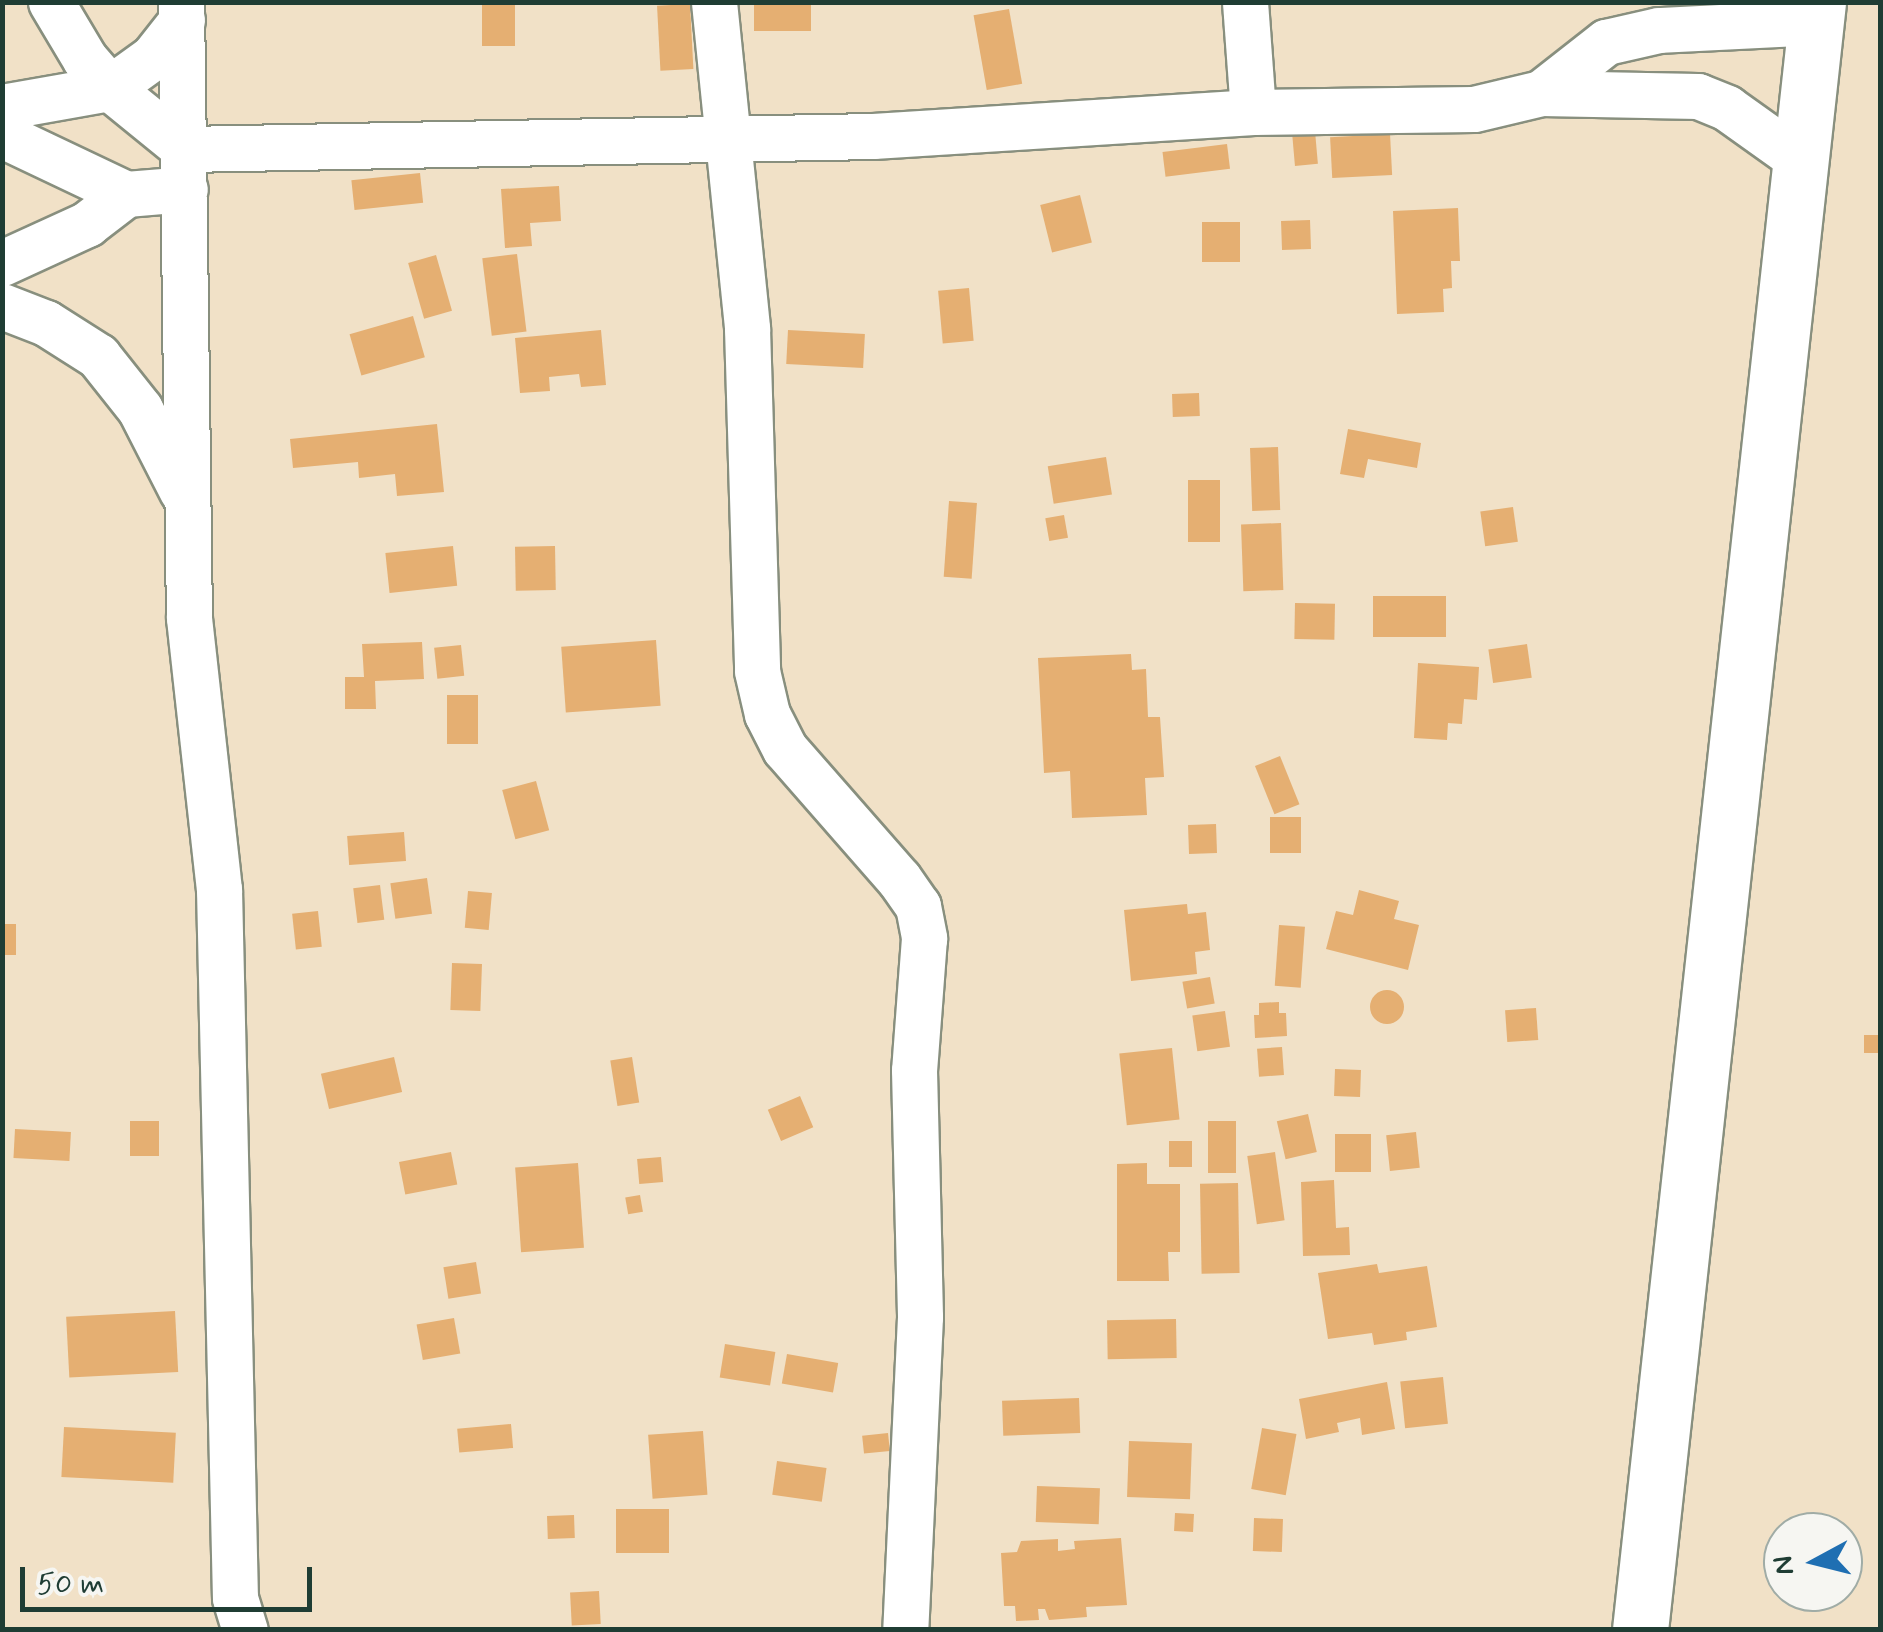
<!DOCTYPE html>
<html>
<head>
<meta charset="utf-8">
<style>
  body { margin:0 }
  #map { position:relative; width:1883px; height:1632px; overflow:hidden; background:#f1e1c7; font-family:Mynerve,sans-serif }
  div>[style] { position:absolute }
  .building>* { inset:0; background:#e5af72; transform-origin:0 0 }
  .round { border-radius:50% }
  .roads { filter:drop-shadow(2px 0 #888f7e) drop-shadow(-2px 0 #888f7e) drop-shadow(0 2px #888f7e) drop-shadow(0 -2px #888f7e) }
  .minor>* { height:45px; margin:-22.5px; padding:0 22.5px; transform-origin:22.5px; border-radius:22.5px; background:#fff }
  .tertiary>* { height:55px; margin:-27.5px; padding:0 27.5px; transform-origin:27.5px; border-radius:27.5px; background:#fff }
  span { translate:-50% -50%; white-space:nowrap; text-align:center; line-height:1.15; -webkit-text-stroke:10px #f6f6f2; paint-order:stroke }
  .frame { position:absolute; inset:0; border:5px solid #1f3d34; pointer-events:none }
  .north { position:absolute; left:1763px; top:1512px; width:100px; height:100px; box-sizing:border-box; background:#f6f6f2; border:2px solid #a0aca6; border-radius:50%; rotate:263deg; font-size:28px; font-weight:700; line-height:40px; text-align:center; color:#1f3d34 }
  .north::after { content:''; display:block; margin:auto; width:35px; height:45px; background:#1f6fb2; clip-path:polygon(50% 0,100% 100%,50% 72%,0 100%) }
  .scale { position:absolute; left:20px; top:1567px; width:292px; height:45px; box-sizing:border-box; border:5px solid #1f3d34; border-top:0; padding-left:12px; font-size:30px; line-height:35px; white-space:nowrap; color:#1f3d34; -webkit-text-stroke:8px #f6f6f2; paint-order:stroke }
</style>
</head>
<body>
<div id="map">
  <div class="building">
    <div style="left:482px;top:2px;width:33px;height:44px"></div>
    <div style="left:754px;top:2px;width:57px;height:29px"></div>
    <div style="left:690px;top:4px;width:65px;height:33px;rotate:87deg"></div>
    <div style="left:1009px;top:9px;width:76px;height:36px;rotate:80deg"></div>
    <div style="left:1315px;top:131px;width:33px;height:23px;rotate:85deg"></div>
    <div style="left:1390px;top:134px;width:41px;height:60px;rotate:87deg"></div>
    <div style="left:1227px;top:144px;width:25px;height:65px;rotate:83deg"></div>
    <div style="left:420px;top:173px;width:30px;height:69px;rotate:84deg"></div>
    <div style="clip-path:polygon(559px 186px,561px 221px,530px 223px,532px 246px,505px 248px,501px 189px)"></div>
    <div style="left:1080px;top:195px;width:49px;height:41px;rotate:76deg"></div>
    <div style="clip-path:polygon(1458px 208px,1460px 261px,1451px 261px,1452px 288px,1443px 289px,1444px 312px,1397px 314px,1393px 211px)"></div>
    <div style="left:1310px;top:220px;width:29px;height:29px;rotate:88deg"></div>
    <div style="left:1202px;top:222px;width:38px;height:40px"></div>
    <div style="left:517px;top:254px;width:78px;height:35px;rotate:83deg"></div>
    <div style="left:436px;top:255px;width:58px;height:29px;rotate:74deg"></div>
    <div style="left:969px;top:288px;width:53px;height:31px;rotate:85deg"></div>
    <div style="left:413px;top:316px;width:43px;height:66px;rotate:74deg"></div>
    <div style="clip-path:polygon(601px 330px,606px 385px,581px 387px,579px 374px,549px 377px,550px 391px,520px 393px,515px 338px)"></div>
    <div style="left:788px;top:330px;width:77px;height:34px;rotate:3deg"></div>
    <div style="left:1199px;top:393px;width:23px;height:27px;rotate:88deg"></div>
    <div style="clip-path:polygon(437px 424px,444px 492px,397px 496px,395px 474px,359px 478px,358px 462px,293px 468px,290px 439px)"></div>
    <div style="clip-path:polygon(1348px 429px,1421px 443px,1417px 468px,1368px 459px,1364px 478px,1340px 474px)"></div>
    <div style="left:1278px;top:447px;width:63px;height:28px;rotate:88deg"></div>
    <div style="left:1106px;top:457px;width:38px;height:59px;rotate:81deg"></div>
    <div style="left:1188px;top:480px;width:32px;height:62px"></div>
    <div style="left:949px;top:501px;width:28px;height:76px;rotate:4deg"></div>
    <div style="left:1513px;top:507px;width:35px;height:33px;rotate:82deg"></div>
    <div style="left:1064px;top:515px;width:23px;height:19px;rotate:80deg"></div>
    <div style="left:1281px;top:523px;width:67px;height:40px;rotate:88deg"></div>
    <div style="left:453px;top:546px;width:40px;height:68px;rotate:84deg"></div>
    <div style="left:555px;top:546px;width:44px;height:40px;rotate:89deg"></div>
    <div style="left:1373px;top:596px;width:73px;height:41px"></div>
    <div style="left:1295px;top:603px;width:40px;height:36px;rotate:1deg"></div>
    <div style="left:656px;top:640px;width:66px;height:95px;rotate:86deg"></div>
    <div style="clip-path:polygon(422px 642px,424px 679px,375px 681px,376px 709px,345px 709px,345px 677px,364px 677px,362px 644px)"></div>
    <div style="left:1527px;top:644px;width:34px;height:39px;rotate:82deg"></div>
    <div style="left:461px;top:645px;width:31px;height:27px;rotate:84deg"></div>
    <div style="clip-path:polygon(1131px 654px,1132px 670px,1146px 669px,1148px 717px,1160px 717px,1164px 777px,1145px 778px,1147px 815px,1072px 818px,1070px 771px,1044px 773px,1038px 658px)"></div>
    <div style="clip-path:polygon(1418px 663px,1479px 667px,1477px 700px,1464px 699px,1462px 724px,1448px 723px,1447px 740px,1414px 738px)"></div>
    <div style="left:447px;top:695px;width:31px;height:49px"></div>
    <div style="left:1280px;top:756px;width:52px;height:27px;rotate:68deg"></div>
    <div style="left:536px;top:781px;width:51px;height:35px;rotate:75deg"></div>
    <div style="left:1301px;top:817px;width:36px;height:31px;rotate:90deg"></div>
    <div style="left:1216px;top:824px;width:29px;height:28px;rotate:88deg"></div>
    <div style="left:404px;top:832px;width:29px;height:57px;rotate:86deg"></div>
    <div style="left:427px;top:878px;width:36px;height:37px;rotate:82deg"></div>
    <div style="left:380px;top:885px;width:35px;height:27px;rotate:83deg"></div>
    <div style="clip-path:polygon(1359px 890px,1399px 901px,1394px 919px,1419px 925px,1408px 970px,1326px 949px,1336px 911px,1353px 915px)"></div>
    <div style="left:468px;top:891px;width:24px;height:37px;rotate:5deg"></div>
    <div style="clip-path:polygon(1187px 904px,1188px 914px,1206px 912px,1210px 950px,1195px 952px,1197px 974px,1131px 981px,1124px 910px)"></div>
    <div style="left:318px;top:911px;width:36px;height:26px;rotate:84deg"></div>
    <div style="left:2px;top:924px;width:14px;height:31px"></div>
    <div style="left:1279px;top:925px;width:26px;height:61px;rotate:4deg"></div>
    <div style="left:452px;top:963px;width:30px;height:47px;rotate:2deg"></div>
    <div style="left:1210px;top:977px;width:27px;height:28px;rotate:80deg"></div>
    <div class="round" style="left:1370px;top:990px;width:34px;height:34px"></div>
    <div style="clip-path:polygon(1279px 1002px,1279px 1013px,1286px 1013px,1287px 1036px,1255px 1038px,1254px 1015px,1259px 1015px,1259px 1003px)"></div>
    <div style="left:1536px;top:1008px;width:32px;height:31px;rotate:86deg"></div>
    <div style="left:1225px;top:1011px;width:36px;height:33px;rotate:82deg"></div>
    <div style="left:1880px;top:1035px;width:18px;height:16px;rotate:90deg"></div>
    <div style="left:1282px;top:1047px;width:28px;height:25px;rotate:86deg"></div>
    <div style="left:1172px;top:1048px;width:72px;height:53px;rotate:84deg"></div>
    <div style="left:394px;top:1057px;width:36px;height:75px;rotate:77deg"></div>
    <div style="left:632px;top:1057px;width:46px;height:22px;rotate:81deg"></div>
    <div style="left:1335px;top:1069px;width:26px;height:27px;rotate:2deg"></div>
    <div style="left:800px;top:1096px;width:34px;height:35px;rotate:67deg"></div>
    <div style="left:1308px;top:1114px;width:39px;height:32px;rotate:77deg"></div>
    <div style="left:130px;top:1121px;width:29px;height:35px"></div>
    <div style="left:1208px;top:1121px;width:28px;height:52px"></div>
    <div style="left:15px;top:1129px;width:56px;height:29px;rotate:3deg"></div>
    <div style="left:1416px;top:1132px;width:36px;height:30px;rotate:84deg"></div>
    <div style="left:1335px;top:1134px;width:36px;height:38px"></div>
    <div style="left:1169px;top:1141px;width:23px;height:26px"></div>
    <div style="left:451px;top:1152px;width:33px;height:53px;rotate:79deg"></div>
    <div style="left:1275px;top:1152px;width:69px;height:28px;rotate:82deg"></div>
    <div style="left:661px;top:1157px;width:25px;height:24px;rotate:85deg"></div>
    <div style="left:578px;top:1163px;width:85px;height:63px;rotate:86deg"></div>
    <div style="clip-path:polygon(1147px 1163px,1147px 1184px,1180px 1184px,1180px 1252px,1168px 1252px,1169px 1281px,1117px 1281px,1117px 1164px)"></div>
    <div style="clip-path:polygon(1334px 1180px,1336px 1228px,1349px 1227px,1350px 1255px,1303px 1256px,1301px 1182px)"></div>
    <div style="left:1238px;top:1183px;width:90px;height:38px;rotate:89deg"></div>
    <div style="left:640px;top:1195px;width:17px;height:15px;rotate:80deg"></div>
    <div style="left:476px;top:1262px;width:32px;height:33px;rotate:81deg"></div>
    <div style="clip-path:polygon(1377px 1264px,1379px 1273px,1427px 1266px,1437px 1327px,1406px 1332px,1407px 1340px,1374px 1345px,1372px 1333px,1328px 1339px,1318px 1273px)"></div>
    <div style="left:175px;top:1311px;width:61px;height:109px;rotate:87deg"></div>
    <div style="left:454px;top:1318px;width:36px;height:38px;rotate:80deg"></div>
    <div style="left:1176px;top:1319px;width:39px;height:69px;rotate:89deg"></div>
    <div style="left:725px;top:1344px;width:51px;height:34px;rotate:9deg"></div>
    <div style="left:787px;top:1354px;width:52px;height:30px;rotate:10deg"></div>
    <div style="left:1443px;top:1377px;width:47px;height:43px;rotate:84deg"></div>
    <div style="clip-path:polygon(1387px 1382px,1395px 1429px,1362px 1435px,1360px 1418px,1337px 1423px,1339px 1432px,1306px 1439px,1299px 1399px)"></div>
    <div style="left:1079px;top:1398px;width:35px;height:77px;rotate:88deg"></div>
    <div style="left:511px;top:1424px;width:24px;height:54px;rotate:85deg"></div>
    <div style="left:64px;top:1427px;width:112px;height:50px;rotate:3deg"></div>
    <div style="left:1262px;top:1428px;width:35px;height:62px;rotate:10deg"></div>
    <div style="left:703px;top:1431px;width:64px;height:55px;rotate:86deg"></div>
    <div style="left:888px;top:1433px;width:18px;height:26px;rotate:84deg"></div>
    <div style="left:1129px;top:1441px;width:63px;height:56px;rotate:2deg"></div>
    <div style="left:777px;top:1461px;width:50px;height:34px;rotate:8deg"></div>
    <div style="left:1037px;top:1486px;width:63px;height:36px;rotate:2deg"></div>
    <div style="left:616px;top:1509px;width:53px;height:44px"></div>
    <div style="left:1175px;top:1513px;width:19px;height:18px;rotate:3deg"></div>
    <div style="left:574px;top:1515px;width:23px;height:27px;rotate:88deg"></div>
    <div style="left:1254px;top:1518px;width:29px;height:33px;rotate:2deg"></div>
    <div style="clip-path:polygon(1121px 1538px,1127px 1605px,1086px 1607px,1087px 1617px,1049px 1620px,1045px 1609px,1038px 1609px,1039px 1620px,1016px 1621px,1015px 1606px,1004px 1606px,1001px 1553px,1017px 1552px,1021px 1541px,1058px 1539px,1058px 1551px,1075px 1549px,1074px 1541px)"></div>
    <div style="left:599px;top:1591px;width:33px;height:29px;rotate:87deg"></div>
  </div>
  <div class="roads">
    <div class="minor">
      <div style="left:51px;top:2px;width:66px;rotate:59.2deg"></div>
      <div style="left:85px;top:59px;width:38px;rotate:49deg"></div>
      <div style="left:110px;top:88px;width:97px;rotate:39.1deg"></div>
      <div style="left:185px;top:149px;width:688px;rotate:-1.08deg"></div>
      <div style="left:873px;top:136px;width:381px;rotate:-3.6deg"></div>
      <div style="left:1253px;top:112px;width:221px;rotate:-0.8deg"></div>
      <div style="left:1474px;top:109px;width:69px;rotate:-13.4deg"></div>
      <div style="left:1541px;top:93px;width:83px;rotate:-38.1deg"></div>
      <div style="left:1606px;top:42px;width:54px;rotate:-12.8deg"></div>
      <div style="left:1659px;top:30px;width:157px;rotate:-2.9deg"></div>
      <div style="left:181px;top:2px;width:616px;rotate:89.26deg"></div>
      <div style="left:189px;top:618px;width:273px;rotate:83.7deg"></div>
      <div style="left:219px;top:889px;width:709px;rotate:88.71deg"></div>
      <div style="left:235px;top:1598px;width:34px;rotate:73deg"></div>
      <div style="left:714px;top:2px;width:328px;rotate:84.2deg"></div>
      <div style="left:747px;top:328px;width:343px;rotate:88.3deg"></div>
      <div style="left:757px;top:671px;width:44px;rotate:76.9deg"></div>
      <div style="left:767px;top:714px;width:39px;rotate:63deg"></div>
      <div style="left:785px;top:749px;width:173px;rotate:48.8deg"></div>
      <div style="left:899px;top:879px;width:33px;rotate:55deg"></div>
      <div style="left:918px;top:906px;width:33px;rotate:79deg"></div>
      <div style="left:924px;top:938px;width:132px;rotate:94.3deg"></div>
      <div style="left:914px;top:1070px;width:247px;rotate:88.6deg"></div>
      <div style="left:920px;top:1317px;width:313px;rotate:92.7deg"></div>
      <div style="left:1245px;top:2px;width:110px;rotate:85.8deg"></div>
      <div style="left:1541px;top:93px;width:157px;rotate:1.1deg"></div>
      <div style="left:1698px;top:96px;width:31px;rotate:22deg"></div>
      <div style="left:1727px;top:108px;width:90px;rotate:35.5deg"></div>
      <div style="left:2px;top:107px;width:110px;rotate:-10deg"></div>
      <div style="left:110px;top:88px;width:53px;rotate:-35.8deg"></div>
      <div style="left:153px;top:57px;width:47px;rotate:-51.9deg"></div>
      <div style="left:2px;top:135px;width:137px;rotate:25.4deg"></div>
      <div style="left:2px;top:263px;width:94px;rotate:-24.6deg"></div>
      <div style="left:87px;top:224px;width:49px;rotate:-37.6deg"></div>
      <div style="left:126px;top:194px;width:59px;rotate:-4.8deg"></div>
      <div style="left:2px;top:306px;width:47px;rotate:21.1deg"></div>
      <div style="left:46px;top:323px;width:62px;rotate:32.4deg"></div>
      <div style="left:98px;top:356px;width:68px;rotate:51.6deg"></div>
      <div style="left:140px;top:409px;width:92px;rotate:62.9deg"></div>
    </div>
    <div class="tertiary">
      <div style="left:1640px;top:1630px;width:1638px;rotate:-83.76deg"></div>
    </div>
  </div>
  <div class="frame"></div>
  <div class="north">N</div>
  <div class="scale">50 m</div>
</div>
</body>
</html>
